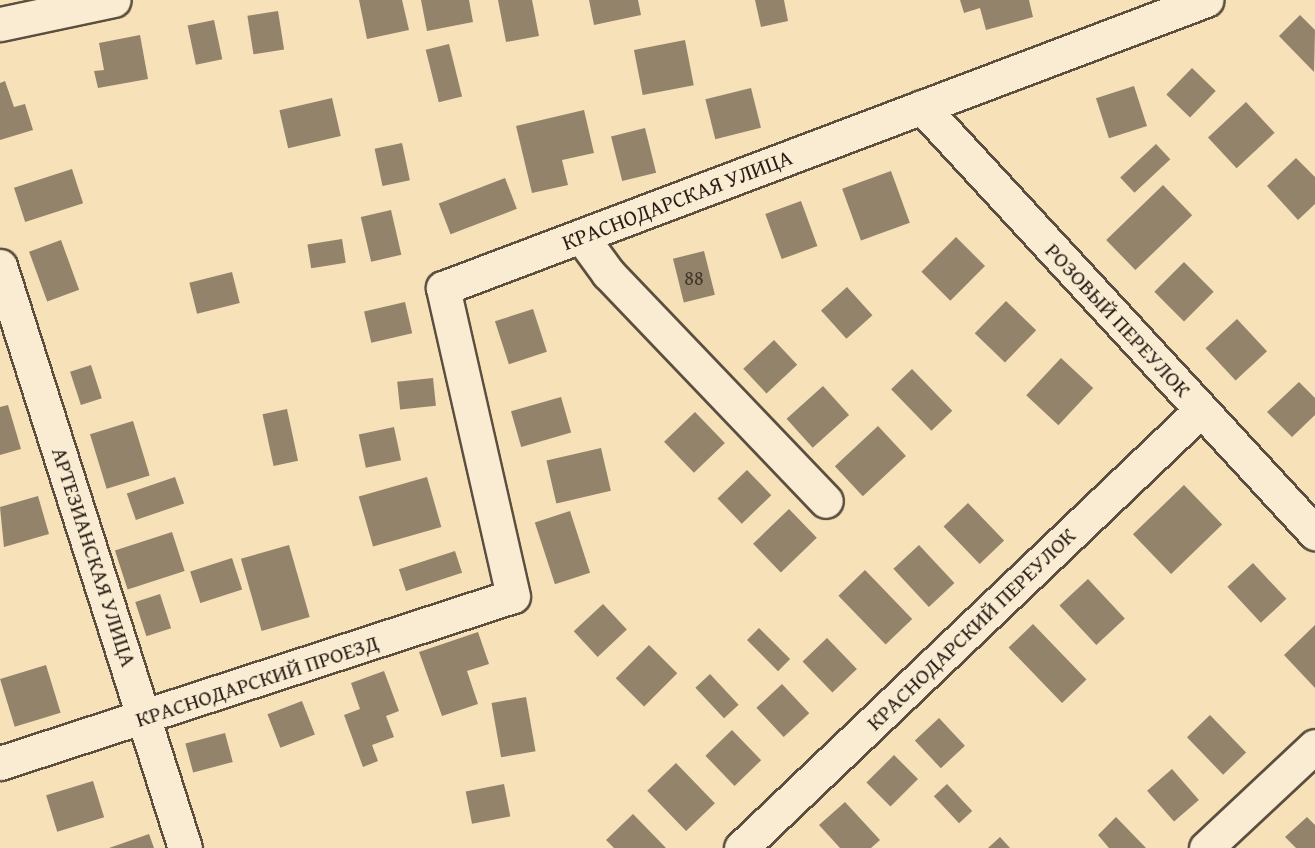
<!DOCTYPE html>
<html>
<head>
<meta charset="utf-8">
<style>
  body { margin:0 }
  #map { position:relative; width:1315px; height:848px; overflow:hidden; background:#f6e1b9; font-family:"Gentium Book Plus",serif }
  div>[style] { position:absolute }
  .building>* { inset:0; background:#93836b; transform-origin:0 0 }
  .roads { filter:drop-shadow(2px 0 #5c4f3f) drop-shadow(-2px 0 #5c4f3f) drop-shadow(0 2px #5c4f3f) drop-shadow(0 -2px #5c4f3f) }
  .minor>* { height:33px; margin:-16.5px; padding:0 16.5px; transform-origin:16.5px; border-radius:16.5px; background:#f9ecd2 }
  span { translate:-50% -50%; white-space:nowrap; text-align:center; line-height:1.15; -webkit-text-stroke:6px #f9ecd2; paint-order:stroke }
  .number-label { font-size:20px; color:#43372b }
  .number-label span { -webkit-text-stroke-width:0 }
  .street-label { font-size:22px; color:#281e16 }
</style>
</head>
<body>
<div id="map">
  <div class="building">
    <div style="clip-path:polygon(359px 0,402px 0,409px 30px,367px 39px)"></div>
    <div style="clip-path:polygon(421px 0,469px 0,473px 22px,427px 31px)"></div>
    <div style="clip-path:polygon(498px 0,532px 0,539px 36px,506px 42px)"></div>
    <div style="clip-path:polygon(589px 0,638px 0,641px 15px,594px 25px)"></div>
    <div style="clip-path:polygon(755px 0,784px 0,788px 21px,761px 27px)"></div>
    <div style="clip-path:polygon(960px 0,1029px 0,1033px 17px,986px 30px,980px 8px,964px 13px)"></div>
    <div style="left:278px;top:11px;width:39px;height:31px;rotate:81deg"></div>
    <div style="clip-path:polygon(1300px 15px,1315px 30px,1314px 72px,1279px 36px)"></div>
    <div style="left:214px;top:20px;width:40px;height:27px;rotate:78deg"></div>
    <div style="clip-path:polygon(140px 35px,148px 79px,98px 88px,94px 71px,104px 70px,99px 43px)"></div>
    <div style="left:685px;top:40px;width:46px;height:52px;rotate:79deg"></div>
    <div style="left:449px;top:44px;width:54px;height:24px;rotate:76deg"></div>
    <div style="left:1192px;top:68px;width:33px;height:37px;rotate:44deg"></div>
    <div style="clip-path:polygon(5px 81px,14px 107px,25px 104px,33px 130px,0 140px,0 83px)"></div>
    <div style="left:1134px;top:86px;width:42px;height:40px;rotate:72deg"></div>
    <div style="left:751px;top:88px;width:41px;height:47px;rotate:76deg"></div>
    <div style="left:332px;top:98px;width:39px;height:54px;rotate:77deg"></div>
    <div style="left:1246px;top:102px;width:42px;height:52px;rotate:47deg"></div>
    <div style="clip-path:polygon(584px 110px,594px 153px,562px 160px,568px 185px,532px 193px,516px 126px)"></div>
    <div style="left:645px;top:128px;width:46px;height:35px;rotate:76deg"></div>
    <div style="left:402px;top:143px;width:38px;height:28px;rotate:78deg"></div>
    <div style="left:1156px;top:144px;width:21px;height:49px;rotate:47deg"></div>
    <div style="clip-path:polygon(1296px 158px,1315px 177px,1315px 204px,1298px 220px,1267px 186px)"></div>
    <div style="left:72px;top:169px;width:36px;height:61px;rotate:72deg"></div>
    <div style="left:891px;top:171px;width:55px;height:52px;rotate:70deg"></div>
    <div style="left:505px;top:178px;width:33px;height:71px;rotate:69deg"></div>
    <div style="left:1163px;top:185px;width:42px;height:79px;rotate:46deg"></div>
    <div style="left:801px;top:201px;width:48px;height:38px;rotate:70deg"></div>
    <div style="left:391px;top:210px;width:46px;height:31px;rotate:77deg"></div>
    <div style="left:956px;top:237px;width:41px;height:49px;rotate:45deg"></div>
    <div style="left:342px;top:239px;width:24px;height:35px;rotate:81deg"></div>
    <div style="left:61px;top:240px;width:53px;height:34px;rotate:70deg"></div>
    <div style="left:704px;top:251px;width:45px;height:32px;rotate:76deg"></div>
    <div style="left:1184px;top:262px;width:42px;height:42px;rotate:45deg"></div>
    <div style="left:232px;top:272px;width:32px;height:44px;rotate:76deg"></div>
    <div style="left:847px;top:287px;width:38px;height:35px;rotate:48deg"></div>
    <div style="left:1006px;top:301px;width:42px;height:45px;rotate:44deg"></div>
    <div style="left:405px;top:302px;width:32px;height:42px;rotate:77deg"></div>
    <div style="left:533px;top:309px;width:45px;height:40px;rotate:72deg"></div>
    <div style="left:1237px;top:319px;width:44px;height:43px;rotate:47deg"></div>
    <div style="left:774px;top:340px;width:34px;height:42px;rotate:47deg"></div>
    <div style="left:1061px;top:358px;width:44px;height:51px;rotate:43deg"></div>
    <div style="left:91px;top:365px;width:35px;height:22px;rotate:72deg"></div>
    <div style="left:912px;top:369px;width:58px;height:29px;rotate:46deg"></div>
    <div style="left:433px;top:378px;width:28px;height:36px;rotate:84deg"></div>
    <div style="clip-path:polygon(1299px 382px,1315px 398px,1315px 415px,1292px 437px,1267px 412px)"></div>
    <div style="left:823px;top:386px;width:39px;height:49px;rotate:48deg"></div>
    <div style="left:561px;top:397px;width:37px;height:52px;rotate:74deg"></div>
    <div style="clip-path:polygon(8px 405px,21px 449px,0 455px,0 407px)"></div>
    <div style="left:287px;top:409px;width:53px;height:25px;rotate:78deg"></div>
    <div style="left:695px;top:412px;width:43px;height:43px;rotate:46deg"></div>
    <div style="left:133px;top:421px;width:57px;height:45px;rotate:73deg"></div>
    <div style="left:878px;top:426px;width:41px;height:59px;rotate:47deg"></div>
    <div style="left:394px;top:427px;width:34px;height:36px;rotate:78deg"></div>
    <div style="left:601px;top:448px;width:44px;height:56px;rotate:77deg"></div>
    <div style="left:747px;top:470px;width:35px;height:41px;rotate:46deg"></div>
    <div style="left:175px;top:477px;width:28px;height:51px;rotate:71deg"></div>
    <div style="left:427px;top:477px;width:52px;height:71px;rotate:74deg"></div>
    <div style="left:1184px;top:485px;width:55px;height:71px;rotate:46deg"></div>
    <div style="clip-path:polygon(38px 496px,49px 534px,4px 547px,0 507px)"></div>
    <div style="left:968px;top:503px;width:52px;height:34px;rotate:46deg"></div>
    <div style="left:789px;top:509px;width:40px;height:50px;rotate:46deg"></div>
    <div style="left:570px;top:511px;width:65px;height:37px;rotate:72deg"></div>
    <div style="left:172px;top:532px;width:41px;height:60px;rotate:72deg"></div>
    <div style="left:289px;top:545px;width:75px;height:50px;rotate:74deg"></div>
    <div style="left:919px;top:545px;width:52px;height:35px;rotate:47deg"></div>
    <div style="left:455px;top:551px;width:23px;height:59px;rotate:72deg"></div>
    <div style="left:232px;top:558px;width:33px;height:44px;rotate:72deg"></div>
    <div style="left:1253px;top:563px;width:49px;height:35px;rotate:47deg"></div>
    <div style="left:865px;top:570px;width:68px;height:37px;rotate:46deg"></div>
    <div style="left:1088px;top:579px;width:54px;height:39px;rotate:47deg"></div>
    <div style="left:160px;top:594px;width:36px;height:26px;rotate:72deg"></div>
    <div style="left:603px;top:604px;width:35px;height:40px;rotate:47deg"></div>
    <div style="left:1033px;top:624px;width:77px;height:34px;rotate:46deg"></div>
    <div style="clip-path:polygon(1315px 625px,1315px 688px,1284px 655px)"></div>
    <div style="left:759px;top:628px;width:44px;height:17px;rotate:45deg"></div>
    <div style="clip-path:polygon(478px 632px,489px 664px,467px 671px,478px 704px,442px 716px,419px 652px)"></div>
    <div style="left:827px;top:638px;width:43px;height:34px;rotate:46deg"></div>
    <div style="left:649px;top:645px;width:40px;height:47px;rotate:45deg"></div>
    <div style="left:46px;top:665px;width:50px;height:48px;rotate:73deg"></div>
    <div style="clip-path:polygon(384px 671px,399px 711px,386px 716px,394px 737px,372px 745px,378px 761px,363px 767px,344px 715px,360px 709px,351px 683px)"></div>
    <div style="left:710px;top:674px;width:42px;height:20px;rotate:47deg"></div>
    <div style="left:782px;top:684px;width:40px;height:35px;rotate:47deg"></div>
    <div style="left:526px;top:697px;width:55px;height:35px;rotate:80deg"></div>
    <div style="left:302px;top:701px;width:36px;height:37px;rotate:69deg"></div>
    <div style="left:1210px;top:715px;width:52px;height:32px;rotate:46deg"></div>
    <div style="left:939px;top:718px;width:38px;height:33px;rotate:47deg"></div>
    <div style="left:732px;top:730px;width:42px;height:37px;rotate:46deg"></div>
    <div style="left:225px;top:733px;width:30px;height:41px;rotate:75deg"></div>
    <div style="left:894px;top:755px;width:34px;height:39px;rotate:45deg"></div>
    <div style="left:676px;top:763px;width:56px;height:40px;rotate:46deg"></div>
    <div style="left:1172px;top:769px;width:41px;height:33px;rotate:49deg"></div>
    <div style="left:93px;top:781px;width:38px;height:49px;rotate:73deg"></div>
    <div style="left:504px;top:784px;width:33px;height:39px;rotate:79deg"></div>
    <div style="left:947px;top:784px;width:37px;height:18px;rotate:47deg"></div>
    <div style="clip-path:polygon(845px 802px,880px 840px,871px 848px,840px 848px,819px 825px)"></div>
    <div style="clip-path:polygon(633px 814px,666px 848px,614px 848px,606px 840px)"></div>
    <div style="clip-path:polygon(1116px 817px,1146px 848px,1109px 848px,1098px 835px)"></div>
    <div style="clip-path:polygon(1307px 817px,1315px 825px,1315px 848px,1296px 848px,1285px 837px)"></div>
    <div style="clip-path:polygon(149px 834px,154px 848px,109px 848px)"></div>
    <div style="clip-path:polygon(1000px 837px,1010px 848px,988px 848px)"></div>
  </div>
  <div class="roads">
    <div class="minor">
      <div style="left:0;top:24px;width:116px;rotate:-11.9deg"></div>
      <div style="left:922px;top:107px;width:580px;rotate:47.31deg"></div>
      <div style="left:581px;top:236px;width:46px;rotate:53.9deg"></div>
      <div style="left:608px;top:273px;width:315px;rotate:46.3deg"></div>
      <div style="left:0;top:266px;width:611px;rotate:72.37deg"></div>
      <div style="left:0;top:763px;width:539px;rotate:-18.03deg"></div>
      <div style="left:513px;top:596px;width:316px;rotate:-102.8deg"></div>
      <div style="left:443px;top:288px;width:816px;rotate:-20.68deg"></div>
      <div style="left:741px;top:848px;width:635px;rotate:-43.6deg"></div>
      <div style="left:1206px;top:848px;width:149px;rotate:-43.1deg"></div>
    </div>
  </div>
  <div class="number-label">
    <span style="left:694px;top:277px">88</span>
  </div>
  <div class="street-label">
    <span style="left:677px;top:200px;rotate:-21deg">КРАСНОДАРСКАЯ УЛИЦА</span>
    <span style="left:1118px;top:320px;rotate:47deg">РОЗОВЫЙ ПЕРЕУЛОК</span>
    <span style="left:94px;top:557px;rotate:72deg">АРТЕЗИАНСКАЯ УЛИЦА</span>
    <span style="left:971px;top:629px;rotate:-44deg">КРАСНОДАРСКИЙ ПЕРЕУЛОК</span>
    <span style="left:257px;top:681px;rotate:-18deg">КРАСНОДАРСКИЙ ПРОЕЗД</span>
  </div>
</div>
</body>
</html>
